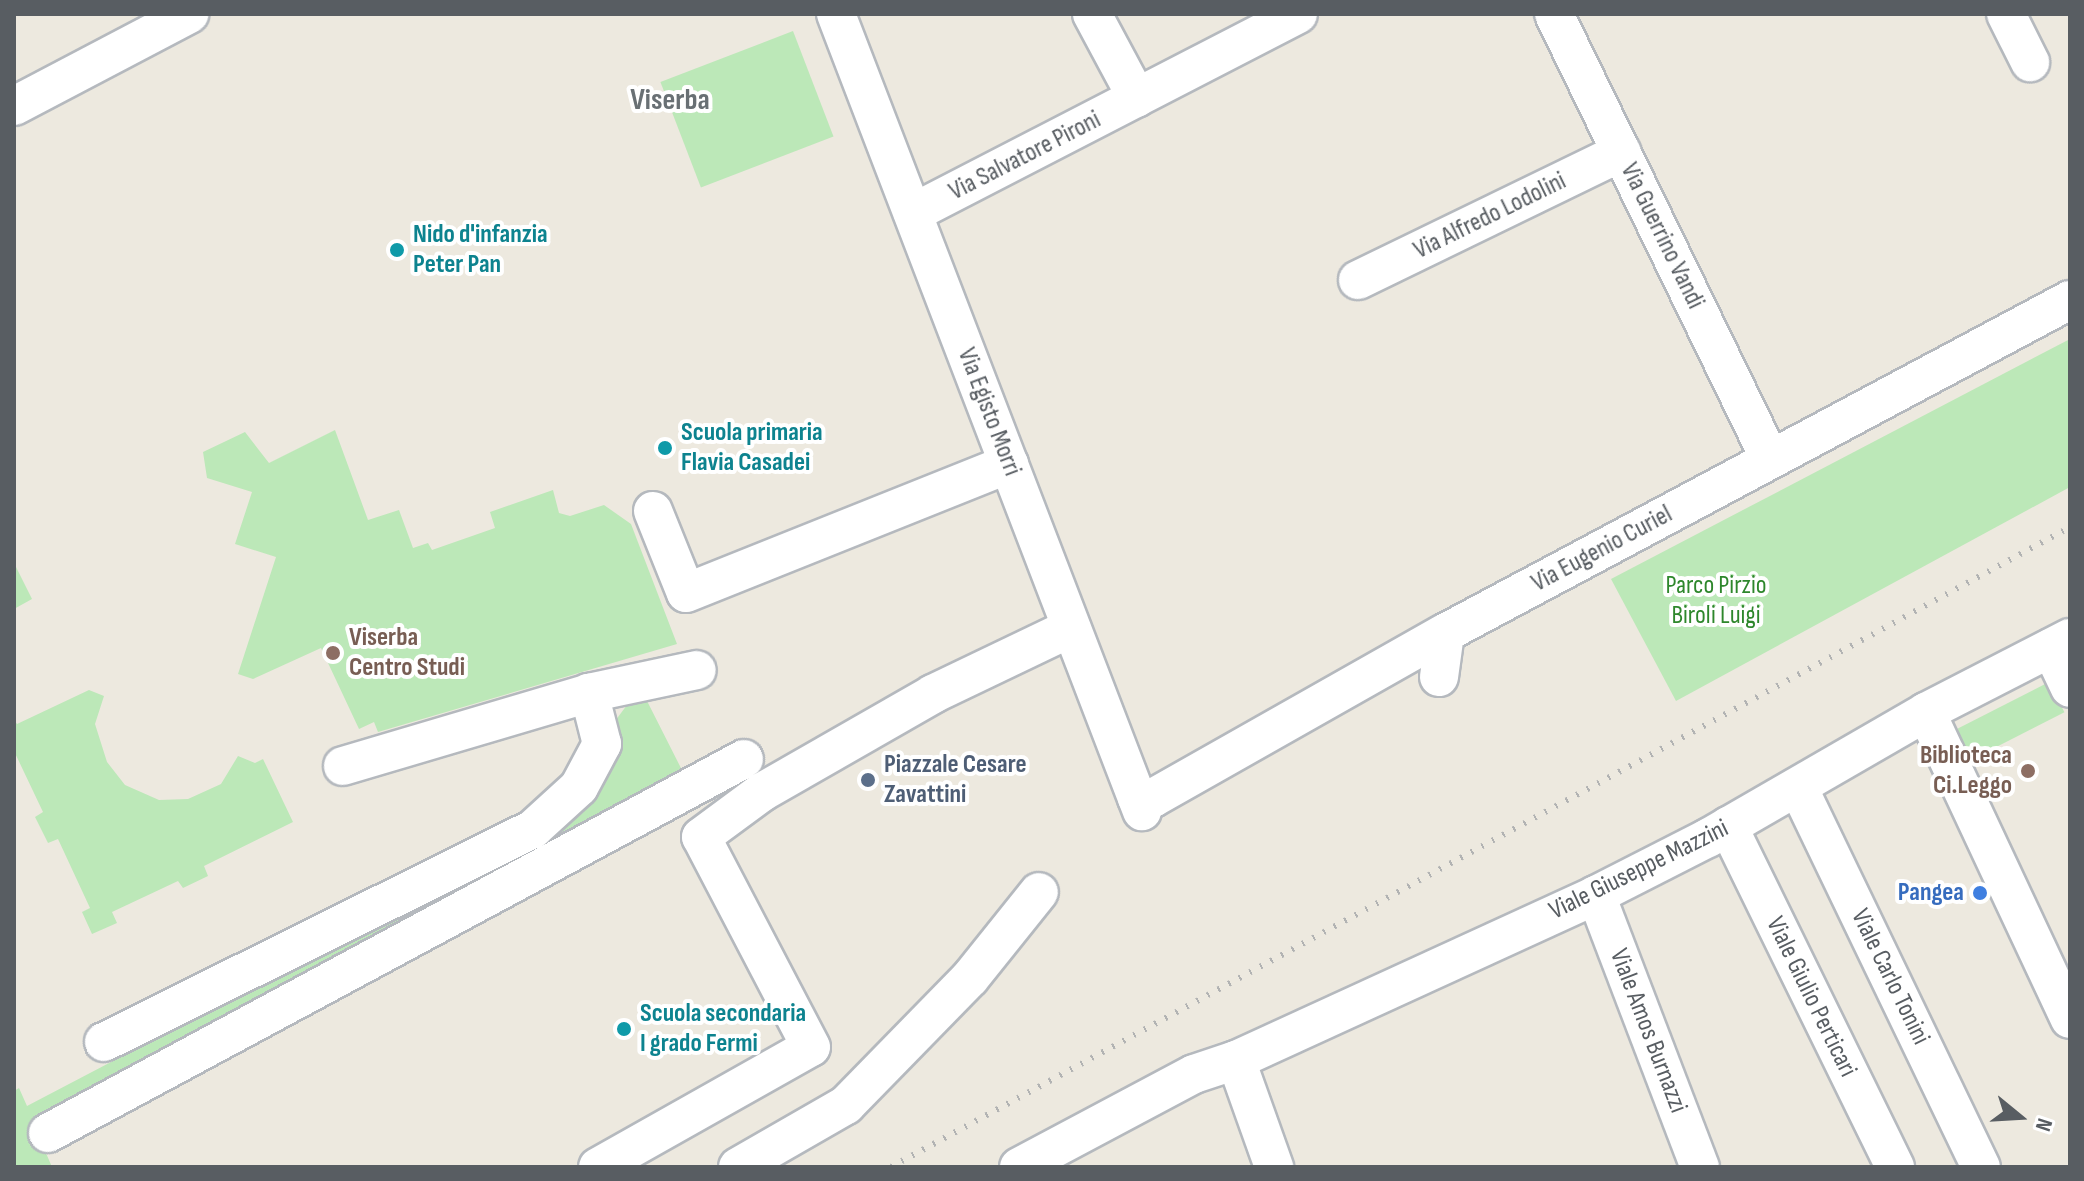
<!DOCTYPE html>
<html>
<head>
<meta charset="utf-8">
<style>
  body { margin:0 }
  #map { position:relative; width:2084px; height:1181px; overflow:hidden; background:#ede9df; font-family:"Sofia Sans Condensed",sans-serif }
  div>[style] { position:absolute }
  .green>* { inset:0; background:#bce8b8; transform-origin:0 0 }
  .roads { filter:drop-shadow(2px 0 #b5b9be) drop-shadow(-2px 0 #b5b9be) drop-shadow(0 2px #b5b9be) drop-shadow(0 -2px #b5b9be) }
  .minor>* { height:38px; margin:-19px; padding:0 19px; transform-origin:19px; border-radius:19px; background:#fff }
  .rail>* { height:6px; margin-top:-3px; transform-origin:0; background:repeating-linear-gradient(90deg,#b2b3b3 0 2px,transparent 0 12px) }
  .dots>* { width:22px; height:22px; translate:-50% -50%; box-sizing:border-box; border:4px solid #fff; border-radius:50% }
  span { translate:-50% -50%; white-space:nowrap; text-align:center; line-height:1.15; -webkit-text-stroke:8px #fff; paint-order:stroke }
  .street-label { font-size:26px; color:#585d62 }
  .culture-label { font-size:26px; color:#0d838f; font-weight:700 }
  .left { translate:0 -50%; text-align:left }
  .park-label { font-size:26px; color:#2e872c }
  .education-label { font-size:26px; color:#785e54; font-weight:700 }
  .right { translate:-100% -50%; text-align:right }
  .service-label { font-size:26px; color:#4e5e75; font-weight:700 }
  .shop-label { font-size:26px; color:#366cbe; font-weight:700 }
  .quarter-label { font-size:30px; color:#697074; font-weight:700 }
  .frame { position:absolute; inset:0; border:16px solid #585d62; pointer-events:none }
  .north { position:absolute; left:1980px; top:1077px; width:80px; height:80px; -webkit-text-stroke:6px #fff; paint-order:stroke; rotate:108deg; font-size:22px; font-weight:700; line-height:32px; text-align:center; color:#585d62 }
  .north::after { content:''; display:block; margin:auto; width:28px; height:36px; background:#585d62; clip-path:polygon(50% 0,100% 100%,50% 72%,0 100%) }
</style>
</head>
<body>
<div id="map">
  <div class="green">
    <div style="left:793px;top:31px;width:113px;height:142px;rotate:69deg"></div>
    <div style="clip-path:polygon(2070px 339px,2070px 487px,1676px 701px,1611px 579px)"></div>
    <div style="clip-path:polygon(335px 430px,368px 520px,399px 510px,413px 548px,428px 543px,432px 550px,495px 528px,490px 512px,553px 490px,559px 513px,570px 516px,604px 505px,631px 524px,677px 644px,378px 732px,374px 722px,359px 729px,321px 648px,253px 679px,238px 674px,276px 557px,235px 544px,252px 492px,207px 478px,203px 452px,245px 432px,269px 463px)"></div>
    <div style="clip-path:polygon(14px 563px,32px 599px,14px 609px)"></div>
    <div style="left:2049px;top:682px;width:34px;height:110px;rotate:63deg"></div>
    <div style="clip-path:polygon(89px 690px,104px 696px,95px 724px,107px 762px,125px 785px,159px 800px,188px 799px,221px 784px,238px 756px,255px 763px,263px 759px,293px 822px,204px 866px,208px 876px,183px 888px,178px 881px,112px 912px,117px 923px,92px 934px,82px 912px,90px 908px,58px 839px,48px 843px,35px 817px,43px 812px,14px 751px,14px 720px,17px 724px)"></div>
    <div style="clip-path:polygon(645px 697px,686px 778px,36px 1130px,52px 1167px,14px 1167px,14px 1091px,19px 1088px,27px 1106px,554px 830px,601px 791px,614px 762px,611px 742px,615px 721px,630px 701px)"></div>
  </div>
  <div class="roads">
    <div class="minor">
      <div style="left:836px;top:14px;width:854px;rotate:69deg"></div>
      <div style="left:1092px;top:14px;width:95px;rotate:61.8deg"></div>
      <div style="left:1554px;top:14px;width:495px;rotate:64.1deg"></div>
      <div style="left:2006px;top:14px;width:54px;rotate:63.4deg"></div>
      <div style="left:14px;top:106px;width:198px;rotate:-27.7deg"></div>
      <div style="left:913px;top:213px;width:433px;rotate:-27.3deg"></div>
      <div style="left:1358px;top:280px;width:293px;rotate:-25.9deg"></div>
      <div style="left:653px;top:511px;width:88px;rotate:68.1deg"></div>
      <div style="left:686px;top:593px;width:348px;rotate:-21.8deg"></div>
      <div style="left:2051px;top:648px;width:44px;rotate:64.6deg"></div>
      <div style="left:1439px;top:677px;width:44px;rotate:-82.2deg"></div>
      <div style="left:1926px;top:712px;width:339px;rotate:64.9deg"></div>
      <div style="left:343px;top:766px;width:257px;rotate:-16.5deg"></div>
      <div style="left:589px;top:693px;width:110px;rotate:-12deg"></div>
      <div style="left:1798px;top:787px;width:422px;rotate:64.3deg"></div>
      <div style="left:1137px;top:798px;width:16px"></div>
      <div style="left:1153px;top:798px;width:335px;rotate:-29.5deg"></div>
      <div style="left:1445px;top:633px;width:708px;rotate:-28.05deg"></div>
      <div style="left:1728px;top:826px;width:380px;rotate:63.9deg"></div>
      <div style="left:1596px;top:895px;width:291px;rotate:69.1deg"></div>
      <div style="left:104px;top:1042px;width:479px;rotate:-26.4deg"></div>
      <div style="left:533px;top:829px;width:62px;rotate:-42.4deg"></div>
      <div style="left:579px;top:787px;width:49px;rotate:-61.9deg"></div>
      <div style="left:602px;top:744px;width:53px;rotate:-104.3deg"></div>
      <div style="left:1236px;top:1060px;width:114px;rotate:70.4deg"></div>
      <div style="left:48px;top:1133px;width:790px;rotate:-28.25deg"></div>
      <div style="left:598px;top:1167px;width:244px;rotate:-29.4deg"></div>
      <div style="left:811px;top:1047px;width:237px;rotate:-117.6deg"></div>
      <div style="left:701px;top:837px;width:76px;rotate:-36.4deg"></div>
      <div style="left:762px;top:792px;width:197px;rotate:-29.8deg"></div>
      <div style="left:933px;top:694px;width:153px;rotate:-25.6deg"></div>
      <div style="left:738px;top:1167px;width:125px;rotate:-29.9deg"></div>
      <div style="left:846px;top:1105px;width:177px;rotate:-45.7deg"></div>
      <div style="left:970px;top:978px;width:110px;rotate:-51.3deg"></div>
      <div style="left:1019px;top:1167px;width:198px;rotate:-28deg"></div>
      <div style="left:1194px;top:1074px;width:44px;rotate:-18.4deg"></div>
      <div style="left:1236px;top:1060px;width:396px;rotate:-24.6deg"></div>
      <div style="left:1596px;top:895px;width:126px;rotate:-27deg"></div>
      <div style="left:1708px;top:838px;width:252px;rotate:-30deg"></div>
      <div style="left:1926px;top:712px;width:162px;rotate:-27.2deg"></div>
    </div>
  </div>
  <div class="rail">
    <div style="left:891px;top:1167px;width:1342px;rotate:-28.49deg"></div>
  </div>
  <div class="dots">
    <div style="left:397px;top:250px;background:#0f9aa8"></div>
    <div style="left:665px;top:448px;background:#0f9aa8"></div>
    <div style="left:333px;top:653px;background:#8d6e63"></div>
    <div style="left:2028px;top:771px;background:#8d6e63"></div>
    <div style="left:868px;top:780px;background:#5c6f8a"></div>
    <div style="left:1980px;top:893px;background:#3f7fe0"></div>
    <div style="left:624px;top:1029px;background:#0f9aa8"></div>
  </div>
  <div class="street-label">
    <span style="left:1025px;top:156px;rotate:-27deg">Via Salvatore Pironi</span>
    <span style="left:1490px;top:216px;rotate:-26deg">Via Alfredo Lodolini</span>
    <span style="left:1662px;top:236px;rotate:64deg">Via Guerrino Vandi</span>
    <span style="left:989px;top:412px;rotate:69deg">Via Egisto Morri</span>
    <span style="left:1602px;top:549px;rotate:-28deg">Via Eugenio Curiel</span>
    <span style="left:1639px;top:870px;rotate:-26deg">Viale Giuseppe Mazzini</span>
    <span style="left:1890px;top:977px;rotate:64deg">Viale Carlo Tonini</span>
    <span style="left:1811px;top:997px;rotate:64deg">Viale Giulio Perticari</span>
    <span style="left:1648px;top:1031px;rotate:69deg">Viale Amos Burnazzi</span>
  </div>
  <div class="culture-label">
    <span class="left" style="left:413px;top:250px">Nido d'infanzia<br>Peter Pan</span>
    <span class="left" style="left:681px;top:448px">Scuola primaria<br>Flavia Casadei</span>
    <span class="left" style="left:640px;top:1029px">Scuola secondaria<br>I grado Fermi</span>
  </div>
  <div class="park-label">
    <span style="left:1716px;top:601px">Parco Pirzio<br>Biroli Luigi</span>
  </div>
  <div class="education-label">
    <span class="left" style="left:349px;top:653px">Viserba<br>Centro Studi</span>
    <span class="right" style="left:2012px;top:771px">Biblioteca<br>Ci.Leggo</span>
  </div>
  <div class="service-label">
    <span class="left" style="left:884px;top:780px">Piazzale Cesare<br>Zavattini</span>
  </div>
  <div class="shop-label">
    <span class="right" style="left:1964px;top:893px">Pangea</span>
  </div>
  <div class="quarter-label">
    <span style="left:670px;top:100px">Viserba</span>
  </div>
  <div class="frame"></div>
  <div class="north">N</div>
</div>
</body>
</html>
